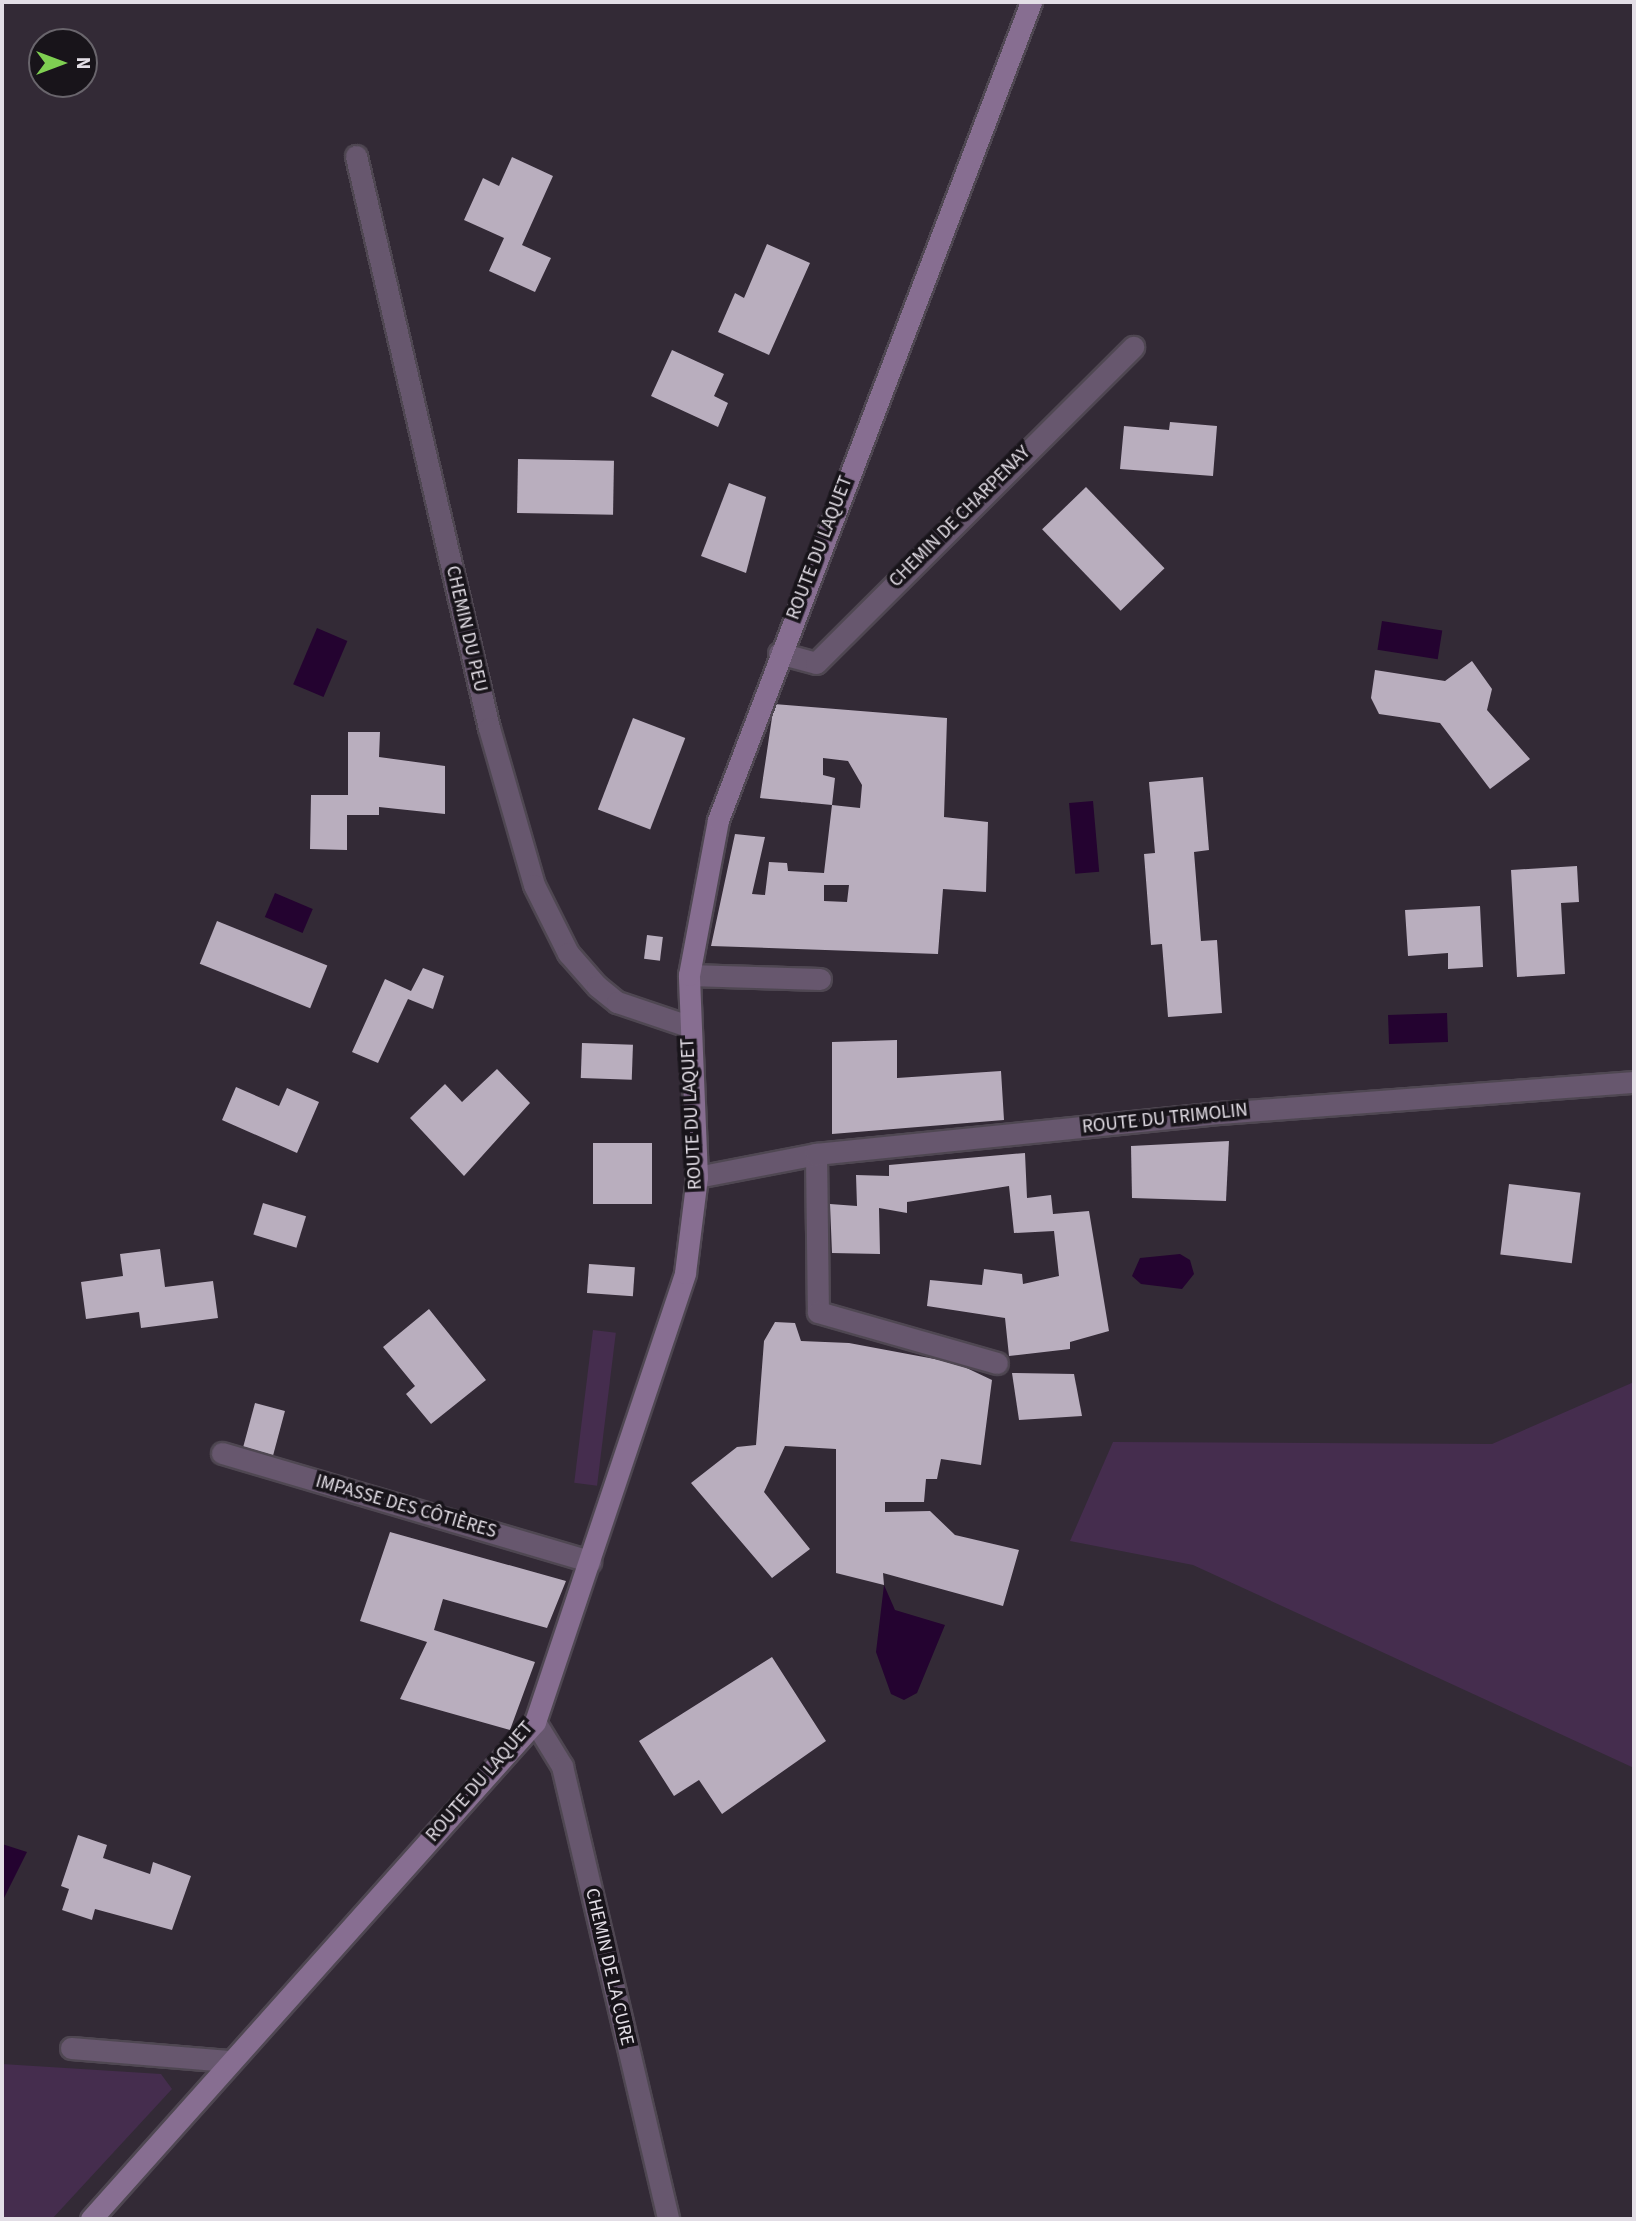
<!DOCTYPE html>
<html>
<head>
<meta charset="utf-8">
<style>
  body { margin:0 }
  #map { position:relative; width:1636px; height:2221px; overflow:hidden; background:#332a36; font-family:"Source Sans 3",sans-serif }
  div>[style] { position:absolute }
  .green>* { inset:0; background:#452d4e; transform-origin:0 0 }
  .water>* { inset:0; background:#240330; transform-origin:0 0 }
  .building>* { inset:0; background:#b9aebe; transform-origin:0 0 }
  .roads { filter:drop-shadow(2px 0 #4f4752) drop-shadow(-2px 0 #4f4752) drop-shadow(0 2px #4f4752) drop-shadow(0 -2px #4f4752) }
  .street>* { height:21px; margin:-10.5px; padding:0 10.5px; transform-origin:10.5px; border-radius:10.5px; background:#67576e }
  .secondary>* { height:21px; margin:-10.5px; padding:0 10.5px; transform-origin:10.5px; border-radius:10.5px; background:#876e91 }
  span { translate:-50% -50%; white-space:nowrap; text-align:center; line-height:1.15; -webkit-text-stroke:7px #18141a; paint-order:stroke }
  .street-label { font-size:19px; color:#e3dee6 }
  .frame { position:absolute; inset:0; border:4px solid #e3dee6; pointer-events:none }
  .north { position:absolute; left:28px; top:28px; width:70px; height:70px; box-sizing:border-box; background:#18141a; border:2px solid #69656c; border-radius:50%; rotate:90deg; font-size:19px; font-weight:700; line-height:28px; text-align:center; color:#e3dee6 }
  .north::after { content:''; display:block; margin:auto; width:24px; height:32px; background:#7fd052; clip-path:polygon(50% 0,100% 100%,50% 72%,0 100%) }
</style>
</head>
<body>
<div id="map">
  <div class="green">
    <div style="left:593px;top:1330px;width:23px;height:154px;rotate:7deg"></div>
    <div style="clip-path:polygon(1634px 1382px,1634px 1768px,1193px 1565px,1070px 1541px,1113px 1442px,1492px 1444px)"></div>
    <div style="clip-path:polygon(2px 2064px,161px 2074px,172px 2089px,52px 2219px,2px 2219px)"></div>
  </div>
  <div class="water">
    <div style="left:1382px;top:621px;width:61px;height:29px;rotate:9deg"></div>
    <div style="left:317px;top:628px;width:33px;height:61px;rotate:23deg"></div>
    <div style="left:1093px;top:801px;width:71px;height:24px;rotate:85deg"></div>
    <div style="left:275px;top:893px;width:41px;height:26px;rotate:23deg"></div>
    <div style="left:1447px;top:1013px;width:29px;height:59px;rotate:88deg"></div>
    <div style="clip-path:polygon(1180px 1254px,1190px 1260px,1194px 1274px,1182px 1289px,1141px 1284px,1132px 1276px,1140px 1258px)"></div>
    <div style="clip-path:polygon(884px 1585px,895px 1610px,945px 1625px,917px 1693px,904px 1700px,891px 1694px,876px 1652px)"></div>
    <div style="clip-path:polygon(2px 1844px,27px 1852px,2px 1902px)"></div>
  </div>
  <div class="building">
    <div style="clip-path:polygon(512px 157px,553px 176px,522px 245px,551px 258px,535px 292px,489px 271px,504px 238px,464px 220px,483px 178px,499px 186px)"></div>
    <div style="clip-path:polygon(767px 244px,810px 263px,769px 355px,718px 332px,735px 293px,744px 298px)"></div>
    <div style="clip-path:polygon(672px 350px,724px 374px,714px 396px,728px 403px,718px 427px,651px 396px)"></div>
    <div style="clip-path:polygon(1170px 422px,1217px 426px,1213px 476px,1120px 469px,1124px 426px,1169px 430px)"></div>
    <div style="left:518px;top:459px;width:96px;height:54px;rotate:1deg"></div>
    <div style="clip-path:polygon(729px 483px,766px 497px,746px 573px,701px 556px)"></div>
    <div style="left:1086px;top:487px;width:113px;height:61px;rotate:46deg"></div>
    <div style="clip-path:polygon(1472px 661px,1492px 689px,1487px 710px,1530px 759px,1490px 789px,1440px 723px,1379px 714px,1371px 698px,1375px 670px,1445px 681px)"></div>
    <div style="clip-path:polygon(evenodd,774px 704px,947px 718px,944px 817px,988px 822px,986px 892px,943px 889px,938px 954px,711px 946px,735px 834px,765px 837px,752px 894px,765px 895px,769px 862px,787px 863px,788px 871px,824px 873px,832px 805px,860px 808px,862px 785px,848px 761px,823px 758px,823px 775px,835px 778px,832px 805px,760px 798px,774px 704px,824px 885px,849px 885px,847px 902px,824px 901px,824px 885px)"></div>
    <div style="left:633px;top:718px;width:56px;height:98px;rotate:21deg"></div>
    <div style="clip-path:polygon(348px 732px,380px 732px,379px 757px,445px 766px,445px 814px,379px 807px,379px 815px,347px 815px,347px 850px,310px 849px,311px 795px,348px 795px)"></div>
    <div style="clip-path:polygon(1203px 777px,1209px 850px,1194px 852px,1201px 941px,1217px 940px,1222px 1013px,1168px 1017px,1162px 944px,1151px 945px,1144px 854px,1155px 853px,1149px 782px)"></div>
    <div style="clip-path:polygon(1577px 866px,1579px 902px,1561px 903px,1565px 974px,1517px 977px,1511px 870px)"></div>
    <div style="clip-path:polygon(1480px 906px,1483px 967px,1448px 969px,1448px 953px,1408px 956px,1405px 910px)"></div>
    <div style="left:217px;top:921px;width:119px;height:46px;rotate:22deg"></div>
    <div style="left:647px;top:935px;width:16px;height:24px;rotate:7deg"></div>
    <div style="clip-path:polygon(423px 968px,444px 976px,433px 1009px,408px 999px,378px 1063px,352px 1052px,385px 979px,411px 991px)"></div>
    <div style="clip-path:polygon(897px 1040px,897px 1078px,1001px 1071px,1004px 1120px,832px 1134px,832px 1042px)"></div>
    <div style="left:582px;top:1043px;width:51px;height:35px;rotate:2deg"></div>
    <div style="clip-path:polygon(497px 1069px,530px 1103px,464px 1176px,410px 1118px,445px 1084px,462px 1102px)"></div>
    <div style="clip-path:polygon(236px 1087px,279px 1106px,287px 1088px,319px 1102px,297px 1153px,222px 1120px)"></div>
    <div style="clip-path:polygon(1229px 1141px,1226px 1201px,1132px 1198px,1131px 1146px)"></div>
    <div style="left:593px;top:1143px;width:59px;height:61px"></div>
    <div style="clip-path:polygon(1025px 1153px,1027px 1198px,1051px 1195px,1053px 1214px,1089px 1211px,1109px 1331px,1070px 1342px,1070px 1349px,1009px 1356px,1005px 1318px,927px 1306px,930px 1280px,982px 1285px,984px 1269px,1022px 1274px,1023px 1284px,1059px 1276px,1054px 1231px,1014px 1233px,1009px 1186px,907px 1202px,907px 1213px,879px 1208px,880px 1254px,832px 1253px,830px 1204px,857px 1206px,856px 1175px,889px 1176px,889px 1165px)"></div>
    <div style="left:1509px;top:1184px;width:72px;height:71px;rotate:7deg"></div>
    <div style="left:263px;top:1203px;width:45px;height:33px;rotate:17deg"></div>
    <div style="clip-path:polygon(160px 1249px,165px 1287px,213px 1281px,218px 1318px,141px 1328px,139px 1312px,86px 1319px,81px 1282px,123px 1276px,120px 1254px)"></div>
    <div style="left:589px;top:1264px;width:46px;height:29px;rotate:4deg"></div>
    <div style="clip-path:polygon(429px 1309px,486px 1380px,431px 1424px,406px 1394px,415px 1386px,383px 1347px)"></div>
    <div style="clip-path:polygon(775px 1322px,795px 1323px,801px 1341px,849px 1343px,956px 1363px,992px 1380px,981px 1465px,941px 1459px,937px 1479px,926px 1479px,924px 1502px,885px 1502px,885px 1512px,930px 1511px,955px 1535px,1019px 1550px,1003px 1606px,883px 1573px,884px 1585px,836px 1573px,836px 1449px,785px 1446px,764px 1492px,810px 1549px,772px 1578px,691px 1483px,737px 1447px,756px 1445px,764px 1341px)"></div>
    <div style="clip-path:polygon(1012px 1373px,1074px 1374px,1082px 1416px,1019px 1420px)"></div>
    <div style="left:255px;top:1403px;width:31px;height:48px;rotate:15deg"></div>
    <div style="clip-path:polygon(390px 1532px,566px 1581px,547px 1628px,443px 1599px,434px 1630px,535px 1662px,510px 1730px,400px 1699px,427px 1642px,360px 1621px)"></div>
    <div style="clip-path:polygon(772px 1657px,826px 1741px,722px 1814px,699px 1780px,674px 1796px,639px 1741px)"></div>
    <div style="clip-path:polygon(78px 1835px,107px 1845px,103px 1858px,150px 1874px,153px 1862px,191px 1876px,172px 1930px,95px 1909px,92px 1920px,62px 1910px,69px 1889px,61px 1886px)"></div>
  </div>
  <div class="roads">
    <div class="street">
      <div style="left:356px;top:156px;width:587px;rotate:76.91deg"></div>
      <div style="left:489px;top:728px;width:163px;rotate:74deg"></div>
      <div style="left:534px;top:885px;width:76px;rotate:63.4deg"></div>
      <div style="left:568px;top:953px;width:44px;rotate:48.7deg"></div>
      <div style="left:597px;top:986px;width:26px;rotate:39deg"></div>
      <div style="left:617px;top:1002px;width:75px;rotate:18.7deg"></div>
      <div style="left:779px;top:653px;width:38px;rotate:15deg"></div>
      <div style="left:816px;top:663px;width:448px;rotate:-44.9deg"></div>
      <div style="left:689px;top:975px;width:131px;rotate:1.7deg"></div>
      <div style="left:816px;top:1154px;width:158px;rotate:89.3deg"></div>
      <div style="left:818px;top:1312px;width:186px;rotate:15.9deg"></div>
      <div style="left:697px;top:1177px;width:121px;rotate:-10.9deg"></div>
      <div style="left:816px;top:1154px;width:406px;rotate:-5.8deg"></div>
      <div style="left:1220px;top:1113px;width:415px;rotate:-4.3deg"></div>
      <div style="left:222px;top:1453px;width:384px;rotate:16.4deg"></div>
      <div style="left:535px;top:1722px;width:52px;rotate:58.5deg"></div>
      <div style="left:562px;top:1766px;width:465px;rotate:76.8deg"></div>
      <div style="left:71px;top:2048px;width:158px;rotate:4.7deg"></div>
    </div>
    <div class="secondary">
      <div style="left:91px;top:2219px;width:666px;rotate:-48.22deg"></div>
      <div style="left:535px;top:1722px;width:473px;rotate:-71.5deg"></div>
      <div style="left:685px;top:1273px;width:97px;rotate:-82.9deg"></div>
      <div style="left:697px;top:1177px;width:202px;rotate:-92.3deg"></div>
      <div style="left:689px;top:975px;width:158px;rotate:-79.4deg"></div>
      <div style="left:718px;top:820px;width:876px;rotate:-69.06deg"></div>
    </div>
  </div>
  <div class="street-label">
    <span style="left:960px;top:517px;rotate:-45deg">CHEMIN DE CHARPENAY</span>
    <span style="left:820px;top:548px;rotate:-69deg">ROUTE DU LAQUET</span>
    <span style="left:466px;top:629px;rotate:77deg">CHEMIN DU PEU</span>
    <span style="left:692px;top:1114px;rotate:-93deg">ROUTE DU LAQUET</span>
    <span style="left:1165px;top:1119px;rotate:-6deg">ROUTE DU TRIMOLIN</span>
    <span style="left:406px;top:1507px;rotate:16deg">IMPASSE DES CÔTIÈRES</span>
    <span style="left:480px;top:1782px;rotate:-49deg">ROUTE DU LAQUET</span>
    <span style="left:609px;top:1967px;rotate:77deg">CHEMIN DE LA CURE</span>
  </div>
  <div class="frame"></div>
  <div class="north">N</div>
</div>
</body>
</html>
